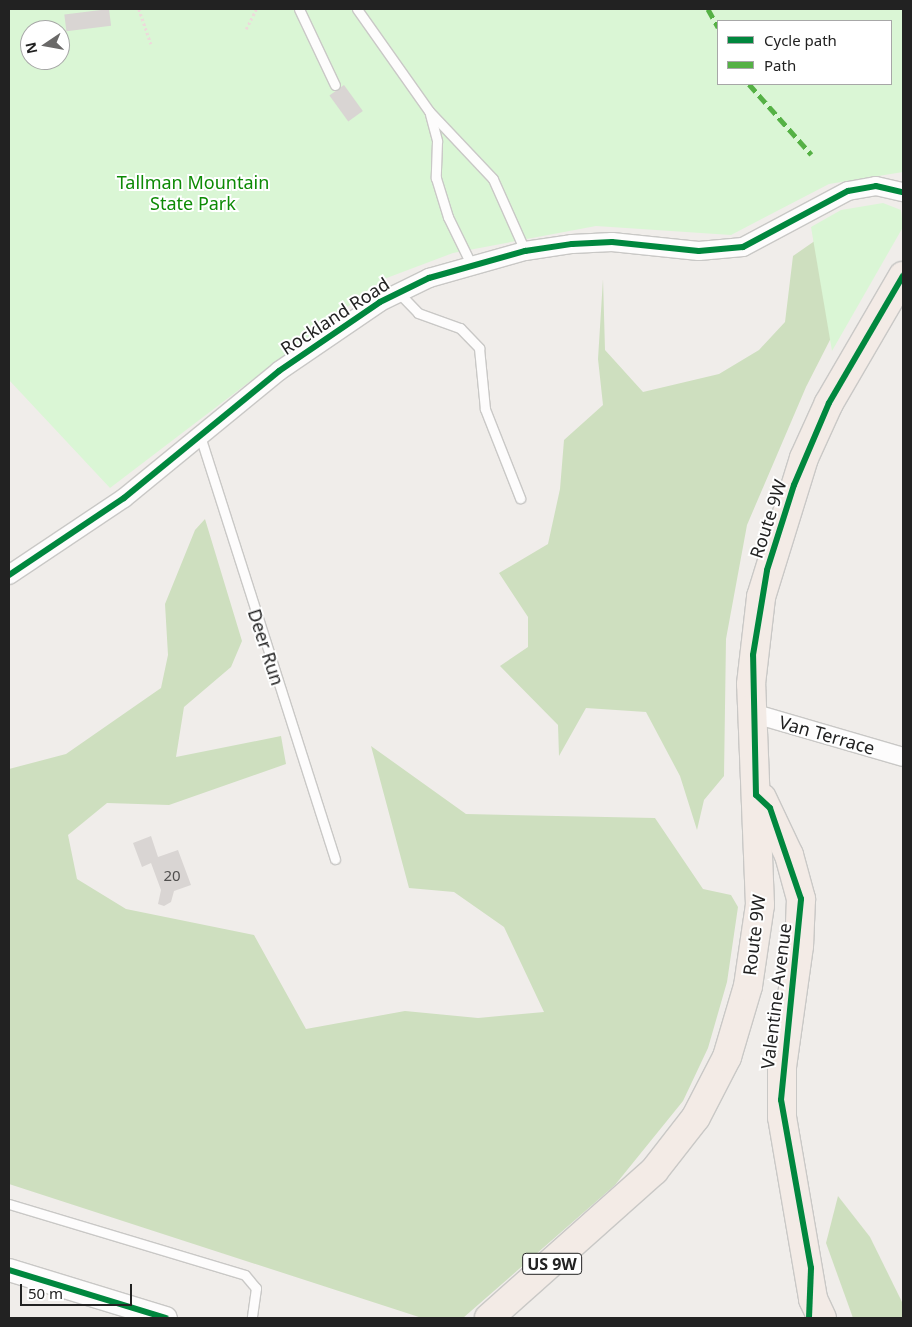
<!DOCTYPE html>
<html>
<head>
<meta charset="utf-8">
<style>
  body { margin:0 }
  #map { position:relative; width:912px; height:1327px; overflow:hidden; background:#f0edea; font-family:"Noto Sans",sans-serif }
  div>[style] { position:absolute }
  .forest>* { inset:0; background:#cedfbf }
  .park>* { inset:0; background:#daf6d5 }
  .building>* { inset:0; background:#d9d5d3; transform-origin:0 0 }
  .path>* { height:2.5px; margin-top:-1.25px; transform-origin:0; background:repeating-linear-gradient(90deg,#eddadb 0 2.5px,transparent 0 5px) }
  .roads { filter:drop-shadow(1px 0 #c9c8c6) drop-shadow(-1px 0 #c9c8c6) drop-shadow(0 1px #c9c8c6) drop-shadow(0 -1px #c9c8c6) }
  .service>* { height:9px; margin:-4.5px; padding:0 4.5px; transform-origin:4.5px; border-radius:4.5px; background:#fdfcfc }
  .minor>* { height:18px; margin:-9px; padding:0 9px; transform-origin:9px; border-radius:9px; background:#fdfcfc }
  .tertiary>* { height:22px; margin:-11px; padding:0 11px; transform-origin:11px; border-radius:11px; background:#fdfcfc }
  .primary>* { height:28px; margin:-14px; padding:0 14px; transform-origin:14px; border-radius:14px; background:#f3ebe6 }
  .quiet>* { height:5px; margin-top:-2.5px; transform-origin:0; background:repeating-linear-gradient(90deg,#55b145 0 10px,transparent 0 15px) }
  .cycleway>* { height:6px; margin:-3px; padding:0 3px; transform-origin:3px; border-radius:3px; background:#00873e }
  span { translate:-50% -50%; white-space:nowrap; text-align:center; line-height:1.15; -webkit-text-stroke:4px #fff; paint-order:stroke }
  .number-label { font-size:15px; color:#504f4e }
  .number-label span { -webkit-text-stroke-width:0 }
  .shield-label span { padding:1px 4px; background:#fff; border:1px solid; border-radius:4px; -webkit-text-stroke-width:0 }
  .shield-label { font-size:16px; color:#222; font-weight:700 }
  .park-label { font-size:18px; color:#0d8a05 }
  .street-label { font-size:18px; color:#222 }
  .frame { position:absolute; inset:0; border:10px solid #222; pointer-events:none }
  .legend { position:absolute; left:717px; top:20px; width:175px; height:65px; box-sizing:border-box; background:#fff; border:1px solid #a7a7a7; margin:0; padding:6px 9px; list-style:none; font-size:15px; color:#222 }
  .legend li { display:flex; align-items:center; gap:10px; height:25px }
  .legend b { width:25px; border:1px solid #a7a7a7 }
  .north { position:absolute; left:20px; top:20px; width:50px; height:50px; box-sizing:border-box; background:#fff; border:1px solid #a7a7a7; border-radius:50%; rotate:258deg; font-size:14px; font-weight:700; line-height:20px; text-align:center; color:#222 }
  .north::after { content:''; display:block; margin:auto; width:18px; height:22px; background:#6a6968; clip-path:polygon(50% 0,100% 100%,50% 72%,0 100%) }
  .scale { position:absolute; left:20px; top:1284px; width:112px; height:22px; box-sizing:border-box; border:2px solid #222; border-top:0; padding-left:6px; font-size:15px; line-height:18px; white-space:nowrap; color:#222; -webkit-text-stroke:4px #fff; paint-order:stroke }
</style>
</head>
<body>
<div id="map">
  <div class="forest">
    <div style="clip-path:polygon(842px 222px,885px 232px,806px 387px,747px 525px,726px 639px,724px 776px,704px 800px,697px 830px,680px 776px,646px 712px,586px 708px,559px 756px,558px 725px,500px 666px,528px 647px,528px 617px,499px 573px,548px 544px,560px 489px,564px 440px,603px 405px,598px 359px,603px 279px,605px 350px,643px 392px,719px 374px,759px 350px,785px 322px,793px 256px)"></div>
    <div style="clip-path:polygon(205px 519px,242px 641px,231px 667px,184px 707px,176px 757px,281px 736px,286px 764px,169px 805px,107px 803px,68px 835px,77px 879px,126px 909px,254px 935px,306px 1029px,405px 1011px,478px 1018px,544px 1012px,504px 927px,454px 892px,409px 888px,371px 746px,466px 814px,655px 818px,703px 889px,731px 895px,738px 907px,727px 982px,708px 1048px,683px 1101px,615px 1185px,463px 1318px,422px 1318px,9px 1184px,9px 769px,66px 754px,161px 688px,168px 655px,165px 604px,195px 530px)"></div>
    <div style="clip-path:polygon(838px 1196px,870px 1237px,903px 1304px,903px 1318px,853px 1318px,826px 1243px)"></div>
  </div>
  <div class="park">
    <div style="clip-path:polygon(evenodd,9px 9px,903px 9px,903px 172px,829px 184px,731px 235px,596px 226px,453px 253px,384px 279px,110px 488px,9px 380px,9px 9px,718px 21px,891px 21px,891px 84px,718px 84px,718px 21px,9px 9px,30px 30px,60px 30px,60px 60px,30px 60px,30px 30px)"></div>
    <div style="clip-path:polygon(883px 203px,901px 210px,903px 227px,832px 351px,811px 227px,841px 210px)"></div>
  </div>
  <div class="building">
    <div style="left:109px;top:9px;width:17px;height:45px;rotate:83deg"></div>
    <div style="left:344px;top:85px;width:32px;height:18px;rotate:54deg"></div>
    <div style="clip-path:polygon(151px 836px,158px 857px,178px 850px,191px 885px,174px 891px,171px 902px,164px 906px,158px 904px,161px 890px,151px 863px,142px 867px,133px 843px)"></div>
  </div>
  <div class="path">
    <div style="left:139px;top:9px;width:37px;rotate:71deg"></div>
    <div style="left:246px;top:29px;width:22px;rotate:-63deg"></div>
  </div>
  <div class="roads">
    <div class="service">
      <div style="left:299px;top:9px;width:84px;rotate:64.7deg"></div>
      <div style="left:357px;top:9px;width:125px;rotate:54.8deg"></div>
      <div style="left:429px;top:111px;width:93px;rotate:46.7deg"></div>
      <div style="left:493px;top:179px;width:79px;rotate:66deg"></div>
      <div style="left:430px;top:114px;width:28px;rotate:75deg"></div>
      <div style="left:437px;top:141px;width:37px;rotate:92deg"></div>
      <div style="left:436px;top:178px;width:41px;rotate:72.9deg"></div>
      <div style="left:448px;top:217px;width:52px;rotate:63.9deg"></div>
      <div style="left:398px;top:292px;width:29px;rotate:46deg"></div>
      <div style="left:418px;top:313px;width:45px;rotate:19.7deg"></div>
      <div style="left:460px;top:328px;width:28px;rotate:46deg"></div>
      <div style="left:479px;top:348px;width:61px;rotate:84.4deg"></div>
      <div style="left:485px;top:409px;width:96px;rotate:68.5deg"></div>
      <div style="left:200px;top:436px;width:444px;rotate:72.3deg"></div>
      <div style="left:9px;top:1204px;width:246px;rotate:16.7deg"></div>
      <div style="left:245px;top:1275px;width:17px;rotate:50deg"></div>
      <div style="left:256px;top:1288px;width:30px;rotate:98deg"></div>
    </div>
    <div class="minor">
      <div style="left:9px;top:575px;width:138px;rotate:-33.8deg"></div>
      <div style="left:124px;top:498px;width:200px;rotate:-39.3deg"></div>
      <div style="left:279px;top:371px;width:122px;rotate:-34.3deg"></div>
      <div style="left:380px;top:302px;width:55px;rotate:-26.1deg"></div>
      <div style="left:429px;top:278px;width:100px;rotate:-15.7deg"></div>
      <div style="left:525px;top:251px;width:48px;rotate:-8.5deg"></div>
      <div style="left:572px;top:244px;width:40px;rotate:-2.9deg"></div>
      <div style="left:612px;top:242px;width:87px;rotate:5.9deg"></div>
      <div style="left:699px;top:251px;width:44px;rotate:-5.2deg"></div>
      <div style="left:743px;top:247px;width:119px;rotate:-28.1deg"></div>
      <div style="left:848px;top:191px;width:28px;rotate:-10deg"></div>
      <div style="left:876px;top:186px;width:28px;rotate:13deg"></div>
      <div style="left:752px;top:713px;width:157px;rotate:16.2deg"></div>
    </div>
    <div class="tertiary">
      <div style="left:9px;top:1270px;width:164px;rotate:17deg"></div>
    </div>
    <div class="primary">
      <div style="left:762px;top:798px;width:63px;rotate:64.7deg"></div>
      <div style="left:789px;top:855px;width:46px;rotate:74.7deg"></div>
      <div style="left:801px;top:899px;width:47px;rotate:92.4deg"></div>
      <div style="left:799px;top:946px;width:122px;rotate:98deg"></div>
      <div style="left:782px;top:1067px;width:50px;rotate:90deg"></div>
      <div style="left:782px;top:1117px;width:185px;rotate:80.3deg"></div>
      <div style="left:813px;top:1299px;width:21px;rotate:65deg"></div>
      <div style="left:489px;top:1318px;width:221px;rotate:-41.7deg"></div>
      <div style="left:654px;top:1171px;width:68px;rotate:-52.1deg"></div>
      <div style="left:696px;top:1117px;width:68px;rotate:-62.7deg"></div>
      <div style="left:727px;top:1057px;width:74px;rotate:-73.5deg"></div>
      <div style="left:748px;top:986px;width:82px;rotate:-81.6deg"></div>
      <div style="left:760px;top:905px;width:221px;rotate:-92.3deg"></div>
      <div style="left:751px;top:684px;width:88px;rotate:-83.4deg"></div>
      <div style="left:761px;top:597px;width:145px;rotate:-72.8deg"></div>
      <div style="left:804px;top:458px;width:60px;rotate:-65.6deg"></div>
      <div style="left:829px;top:403px;width:147px;rotate:-59.8deg"></div>
    </div>
  </div>
  <div class="quiet">
    <div style="left:708px;top:9px;width:21px;rotate:61deg"></div>
    <div style="left:749px;top:84px;width:94px;rotate:48.5deg"></div>
  </div>
  <div class="cycleway">
    <div style="left:9px;top:575px;width:138px;rotate:-33.8deg"></div>
    <div style="left:124px;top:498px;width:200px;rotate:-39.3deg"></div>
    <div style="left:279px;top:371px;width:122px;rotate:-34.3deg"></div>
    <div style="left:380px;top:302px;width:55px;rotate:-26.1deg"></div>
    <div style="left:429px;top:278px;width:100px;rotate:-15.7deg"></div>
    <div style="left:525px;top:251px;width:48px;rotate:-8.5deg"></div>
    <div style="left:572px;top:244px;width:40px;rotate:-2.9deg"></div>
    <div style="left:612px;top:242px;width:87px;rotate:5.9deg"></div>
    <div style="left:699px;top:251px;width:44px;rotate:-5.2deg"></div>
    <div style="left:743px;top:247px;width:119px;rotate:-28.1deg"></div>
    <div style="left:848px;top:191px;width:28px;rotate:-10deg"></div>
    <div style="left:876px;top:186px;width:28px;rotate:13deg"></div>
    <div style="left:9px;top:1270px;width:164px;rotate:17deg"></div>
    <div style="left:809px;top:1318px;width:50px;rotate:-87.7deg"></div>
    <div style="left:811px;top:1268px;width:171px;rotate:-100.1deg"></div>
    <div style="left:781px;top:1100px;width:202px;rotate:-84.3deg"></div>
    <div style="left:801px;top:899px;width:96px;rotate:-108.8deg"></div>
    <div style="left:770px;top:808px;width:19px;rotate:-137deg"></div>
    <div style="left:756px;top:795px;width:140px;rotate:-91.2deg"></div>
    <div style="left:753px;top:655px;width:86px;rotate:-80.6deg"></div>
    <div style="left:767px;top:570px;width:89px;rotate:-72.4deg"></div>
    <div style="left:794px;top:485px;width:89px;rotate:-66.9deg"></div>
    <div style="left:829px;top:403px;width:147px;rotate:-59.8deg"></div>
  </div>
  <div class="number-label">
    <span style="left:172px;top:876px">20</span>
  </div>
  <div class="shield-label">
    <span style="left:552px;top:1264px">US 9W</span>
  </div>
  <div class="park-label">
    <span style="left:193px;top:193px">Tallman Mountain<br>State Park</span>
  </div>
  <div class="street-label">
    <span style="left:335px;top:316px;rotate:-33deg">Rockland Road</span>
    <span style="left:768px;top:519px;rotate:-72deg">Route 9W</span>
    <span style="left:266px;top:647px;rotate:72deg">Deer Run</span>
    <span style="left:827px;top:735px;rotate:16deg">Van Terrace</span>
    <span style="left:754px;top:935px;rotate:-83deg">Route 9W</span>
    <span style="left:776px;top:996px;rotate:-83deg">Valentine Avenue</span>
  </div>
  <div class="frame"></div>
  <ul class="legend">
  <li><b style="height:6px;background:#00873e"></b>Cycle path</li>
  <li><b style="height:6px;background:#55b145"></b>Path</li>
  </ul>
  <div class="north">N</div>
  <div class="scale">50 m</div>
</div>
</body>
</html>
